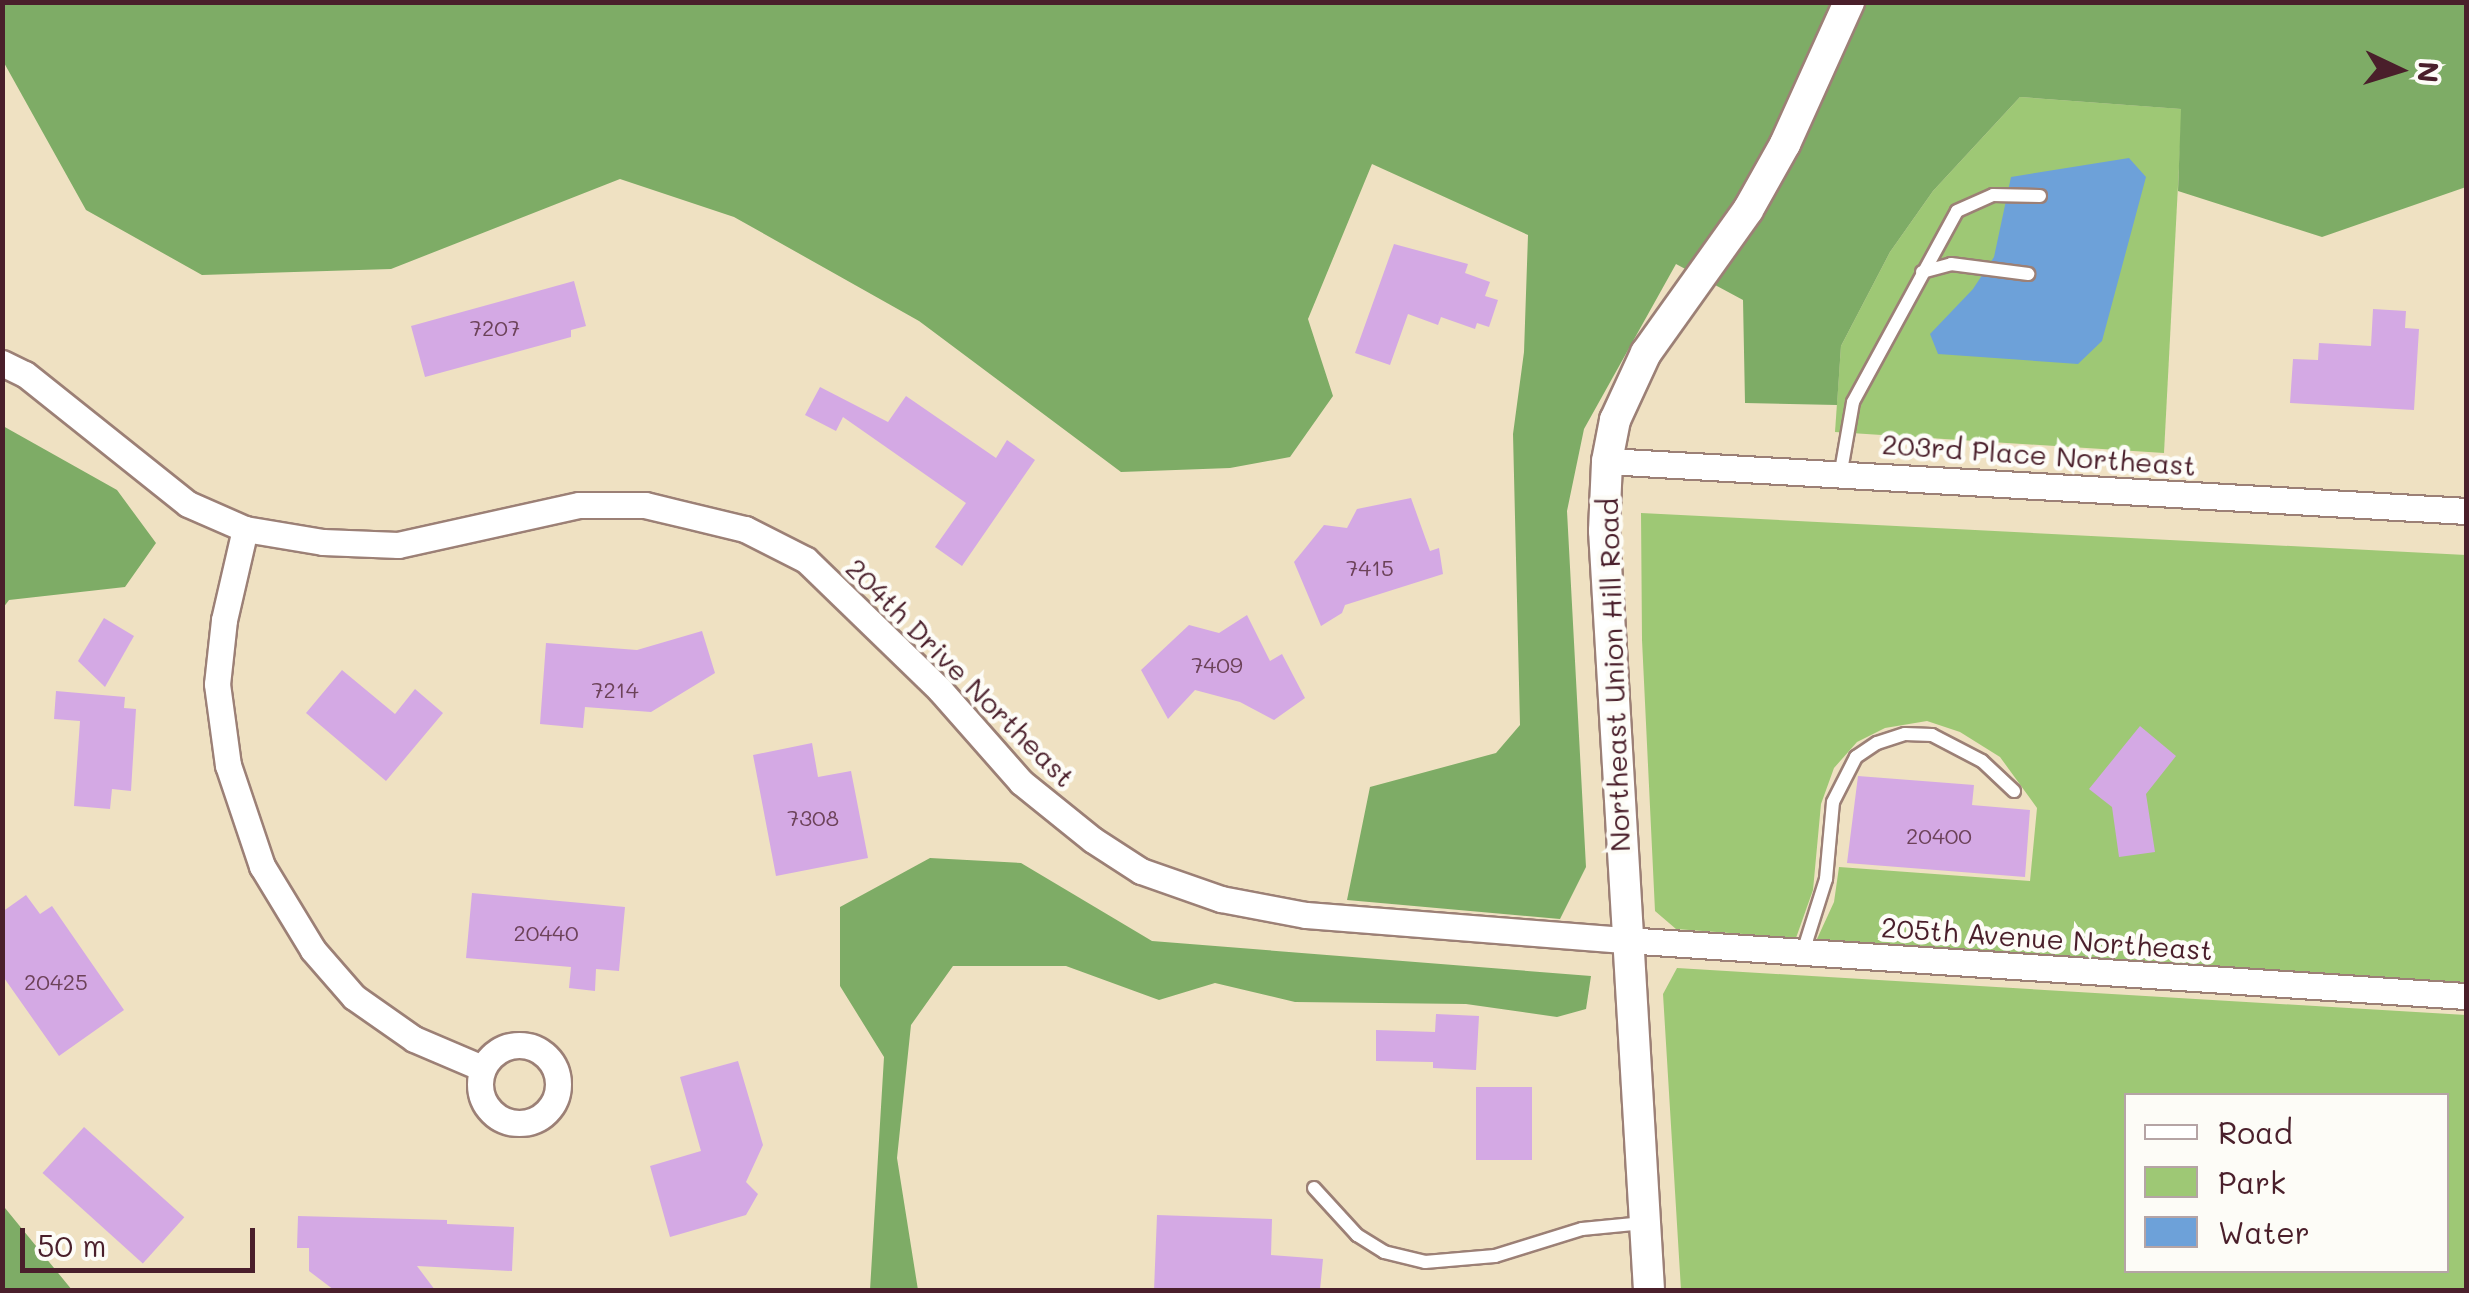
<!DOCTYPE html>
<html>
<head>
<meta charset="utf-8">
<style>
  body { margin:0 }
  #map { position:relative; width:2469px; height:1293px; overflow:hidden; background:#efe1c2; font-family:Mali,sans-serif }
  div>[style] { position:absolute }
  .green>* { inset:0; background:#9ec875 }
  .forest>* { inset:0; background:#7eac66 }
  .water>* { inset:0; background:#6da1d9 }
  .building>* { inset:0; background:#d4a9e4; transform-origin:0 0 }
  .roads { filter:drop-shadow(2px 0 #9c8076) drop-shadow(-2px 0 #9c8076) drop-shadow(0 2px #9c8076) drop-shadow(0 -2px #9c8076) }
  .service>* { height:12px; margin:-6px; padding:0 6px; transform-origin:6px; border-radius:6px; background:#fff }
  .minor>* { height:25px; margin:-12.5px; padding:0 12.5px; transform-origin:12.5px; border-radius:12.5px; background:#fff }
  .minor>.ring { margin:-12.5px; padding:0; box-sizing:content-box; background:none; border:25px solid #fff; border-radius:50% }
  .tertiary>* { height:30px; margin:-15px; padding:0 15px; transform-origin:15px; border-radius:15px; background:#fff }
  span { translate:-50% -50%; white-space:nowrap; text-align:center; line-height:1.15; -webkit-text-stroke:9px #fdfcf7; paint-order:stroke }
  .number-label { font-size:22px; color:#6c4259 }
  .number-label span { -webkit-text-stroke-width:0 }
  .street-label { font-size:28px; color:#4a1f2b }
  .frame { position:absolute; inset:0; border:5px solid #4a1f2b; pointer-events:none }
  .legend { position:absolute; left:2124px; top:1093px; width:325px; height:180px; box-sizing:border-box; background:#fdfcf7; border:2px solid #b5a4a5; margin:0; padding:12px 18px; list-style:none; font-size:30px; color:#4a1f2b }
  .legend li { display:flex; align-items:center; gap:20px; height:50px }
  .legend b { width:50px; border:2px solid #b5a4a5 }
  .north { position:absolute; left:2349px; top:20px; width:100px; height:100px; -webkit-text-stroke:8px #fdfcf7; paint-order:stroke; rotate:94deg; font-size:28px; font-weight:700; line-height:40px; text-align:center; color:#4a1f2b }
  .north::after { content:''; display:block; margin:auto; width:35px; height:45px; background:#4a1f2b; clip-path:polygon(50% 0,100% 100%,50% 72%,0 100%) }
  .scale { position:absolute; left:20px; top:1228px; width:235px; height:45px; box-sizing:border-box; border:5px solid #4a1f2b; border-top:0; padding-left:12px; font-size:30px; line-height:35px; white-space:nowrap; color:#4a1f2b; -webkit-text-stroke:8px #fdfcf7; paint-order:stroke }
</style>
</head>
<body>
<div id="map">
  <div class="green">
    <div style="clip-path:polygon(2020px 97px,2182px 109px,2164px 453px,1835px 432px,1841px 346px,1890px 252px,1933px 191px)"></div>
    <div style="clip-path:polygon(1641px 513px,2466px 555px,2466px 984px,1817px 939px,1834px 902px,1839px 867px,2030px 881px,2037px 808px,2000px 757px,1960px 732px,1927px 721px,1885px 728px,1857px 742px,1834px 768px,1821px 804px,1813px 890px,1796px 938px,1676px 929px,1655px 911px,1642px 640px)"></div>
    <div style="clip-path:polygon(evenodd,1677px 968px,2466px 1015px,2466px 1290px,1681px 1290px,1663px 994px,1677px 968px,2126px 1096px,2446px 1096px,2446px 1270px,2126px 1270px,2126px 1096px)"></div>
  </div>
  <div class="forest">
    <div style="clip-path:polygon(2px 3px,2466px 3px,2466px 187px,2322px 237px,2178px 191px,2181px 109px,2020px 97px,1933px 191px,1890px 252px,1841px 346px,1837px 405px,1745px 403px,1743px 300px,1676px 264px,1584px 429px,1567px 511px,1586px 867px,1560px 919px,1347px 900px,1370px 787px,1496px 753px,1520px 725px,1513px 434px,1524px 352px,1528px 235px,1372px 164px,1308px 319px,1333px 396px,1290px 457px,1230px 468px,1121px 472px,919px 321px,734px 217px,620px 179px,391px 269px,202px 275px,86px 210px,3px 61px)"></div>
    <div style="clip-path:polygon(3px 426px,117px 490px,156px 543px,125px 587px,9px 600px,3px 608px)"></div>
    <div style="clip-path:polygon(930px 858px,1021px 863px,1152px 941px,1591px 976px,1586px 1009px,1557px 1017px,1466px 1004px,1295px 1002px,1215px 983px,1159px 1000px,1066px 966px,953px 966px,911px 1025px,897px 1158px,918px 1290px,870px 1290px,884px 1057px,840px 986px,840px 907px)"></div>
    <div style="clip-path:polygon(3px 1202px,5px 1208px,72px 1290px,3px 1290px)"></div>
  </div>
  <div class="water">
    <div style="clip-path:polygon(2129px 158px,2146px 177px,2102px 341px,2078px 364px,1938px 354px,1930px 334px,1973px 289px,1994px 257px,2011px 177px)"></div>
  </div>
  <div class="building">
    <div style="clip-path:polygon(1394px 244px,1468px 264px,1465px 273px,1490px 282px,1485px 296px,1498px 300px,1489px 327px,1477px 323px,1475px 329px,1441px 317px,1438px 325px,1408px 314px,1390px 365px,1355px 353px)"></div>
    <div style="clip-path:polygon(574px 281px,586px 326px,571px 330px,571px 337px,425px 377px,411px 326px)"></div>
    <div style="clip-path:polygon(2373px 309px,2406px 311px,2405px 328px,2419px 329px,2414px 410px,2290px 403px,2293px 359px,2318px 360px,2319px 343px,2371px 346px)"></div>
    <div style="clip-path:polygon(820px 387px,888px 422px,906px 396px,996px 458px,1007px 440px,1035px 460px,962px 566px,935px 547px,966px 503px,843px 417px,836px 431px,805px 415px)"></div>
    <div style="clip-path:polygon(1411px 498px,1430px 551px,1439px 548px,1443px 574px,1345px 605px,1342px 613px,1321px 626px,1294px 562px,1324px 525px,1347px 528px,1357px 509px)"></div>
    <div style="clip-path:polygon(1247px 615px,1270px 661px,1282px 654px,1305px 698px,1274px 720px,1240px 702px,1195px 690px,1168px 719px,1141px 670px,1189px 625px,1219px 633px)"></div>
    <div style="clip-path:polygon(104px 618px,134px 636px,105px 687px,78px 661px)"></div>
    <div style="clip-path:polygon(702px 631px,715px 673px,651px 712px,585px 707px,583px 728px,540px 724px,546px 643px,637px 650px)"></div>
    <div style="clip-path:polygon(342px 670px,395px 714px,415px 689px,443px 713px,386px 781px,306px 713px)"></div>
    <div style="clip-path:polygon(56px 691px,125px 697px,124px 708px,136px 709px,131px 791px,112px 789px,110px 809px,74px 806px,80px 721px,54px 719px)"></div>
    <div style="clip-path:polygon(2140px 726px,2176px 756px,2146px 794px,2155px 852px,2119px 857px,2112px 807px,2089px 789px)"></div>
    <div style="clip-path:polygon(812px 743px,818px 777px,851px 771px,868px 858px,776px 876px,753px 755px)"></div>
    <div style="clip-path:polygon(1858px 776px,1974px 785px,1972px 805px,2030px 810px,2025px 877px,1847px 863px)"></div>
    <div style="clip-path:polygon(472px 893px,625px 907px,619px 971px,596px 969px,595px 991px,569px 988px,571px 967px,466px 958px)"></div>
    <div style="clip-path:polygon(26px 895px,40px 914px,52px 906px,124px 1010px,59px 1056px,2px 975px,2px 912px)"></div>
    <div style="clip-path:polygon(1436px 1014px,1479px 1016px,1476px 1070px,1433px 1068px,1433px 1062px,1376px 1061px,1376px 1030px,1435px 1032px)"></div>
    <div style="clip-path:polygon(738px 1061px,763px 1145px,746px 1182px,758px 1194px,746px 1215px,670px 1237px,650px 1166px,701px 1151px,680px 1077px)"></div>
    <div style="left:1476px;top:1087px;width:56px;height:73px"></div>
    <div style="left:84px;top:1127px;width:135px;height:62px;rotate:42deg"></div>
    <div style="clip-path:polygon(1157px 1215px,1272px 1219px,1271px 1255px,1323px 1259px,1320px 1290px,1154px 1290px)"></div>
    <div style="clip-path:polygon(298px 1216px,447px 1220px,447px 1224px,514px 1227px,512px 1271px,417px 1266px,435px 1290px,334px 1290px,309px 1271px,309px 1248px,297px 1248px)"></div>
  </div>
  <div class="roads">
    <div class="service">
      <div style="left:1922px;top:272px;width:30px;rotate:-15deg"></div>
      <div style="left:1951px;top:264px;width:78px;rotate:7.4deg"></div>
      <div style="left:1841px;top:471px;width:70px;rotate:-80.1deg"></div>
      <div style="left:1853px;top:402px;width:217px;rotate:-61.4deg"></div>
      <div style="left:1957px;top:211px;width:39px;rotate:-24deg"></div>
      <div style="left:1993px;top:195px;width:47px;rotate:1.2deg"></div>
      <div style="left:1803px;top:952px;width:77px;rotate:-72.5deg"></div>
      <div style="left:1826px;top:879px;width:77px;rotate:-84.8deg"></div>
      <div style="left:1833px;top:802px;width:51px;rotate:-62.9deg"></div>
      <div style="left:1856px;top:757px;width:25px;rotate:-34deg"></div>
      <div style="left:1877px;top:743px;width:29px;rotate:-18deg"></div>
      <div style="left:1905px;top:734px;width:27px;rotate:2deg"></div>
      <div style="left:1932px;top:735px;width:56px;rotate:27.5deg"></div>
      <div style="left:1982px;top:761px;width:44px;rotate:43.2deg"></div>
      <div style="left:1314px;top:1188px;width:64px;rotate:47.5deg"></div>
      <div style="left:1357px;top:1235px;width:32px;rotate:32deg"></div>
      <div style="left:1384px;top:1252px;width:42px;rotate:13.7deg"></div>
      <div style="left:1425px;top:1262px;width:70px;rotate:-4.9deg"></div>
      <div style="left:1495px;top:1256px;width:91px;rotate:-17.2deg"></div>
      <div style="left:1582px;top:1229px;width:62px;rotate:-5.5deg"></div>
    </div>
    <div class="minor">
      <div style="left:2px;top:363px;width:25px;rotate:26deg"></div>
      <div style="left:25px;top:374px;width:208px;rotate:38.6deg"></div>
      <div style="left:188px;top:504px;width:62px;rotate:23.7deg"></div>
      <div style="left:245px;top:529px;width:79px;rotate:9.5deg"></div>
      <div style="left:323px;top:542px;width:75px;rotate:2.3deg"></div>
      <div style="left:398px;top:545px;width:185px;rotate:-12.5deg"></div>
      <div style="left:579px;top:505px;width:66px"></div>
      <div style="left:645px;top:505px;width:103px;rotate:13.5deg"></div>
      <div style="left:745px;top:529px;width:68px;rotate:26.9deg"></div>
      <div style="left:806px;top:560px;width:187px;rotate:44.1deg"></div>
      <div style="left:940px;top:690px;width:123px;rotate:48.6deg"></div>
      <div style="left:1021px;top:782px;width:92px;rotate:38.9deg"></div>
      <div style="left:1093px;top:840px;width:57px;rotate:32.9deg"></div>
      <div style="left:1141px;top:871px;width:85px;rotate:19.3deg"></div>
      <div style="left:1221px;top:899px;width:86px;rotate:10.7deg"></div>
      <div style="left:1306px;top:915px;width:319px;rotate:4.5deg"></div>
      <div style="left:1624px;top:940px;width:844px;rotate:3.81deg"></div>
      <div style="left:1607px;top:461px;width:860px;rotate:3.33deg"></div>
      <div style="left:245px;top:529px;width:93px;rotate:103deg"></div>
      <div style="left:224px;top:620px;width:64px;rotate:96.2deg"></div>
      <div style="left:217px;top:684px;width:82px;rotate:82.3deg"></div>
      <div style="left:228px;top:765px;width:107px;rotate:71.4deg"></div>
      <div style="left:262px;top:866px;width:98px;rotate:58.7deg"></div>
      <div style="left:313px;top:950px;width:62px;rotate:48.9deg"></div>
      <div style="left:354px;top:997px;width:73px;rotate:35deg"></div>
      <div style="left:414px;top:1039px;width:74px;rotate:23.1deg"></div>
      <div class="ring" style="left:480px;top:1045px;width:53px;height:53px"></div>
    </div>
    <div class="tertiary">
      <div style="left:1649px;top:1290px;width:760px;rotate:-93.39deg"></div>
      <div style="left:1604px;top:531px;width:70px;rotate:-87.5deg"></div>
      <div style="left:1607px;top:461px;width:42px;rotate:-79deg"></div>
      <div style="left:1615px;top:420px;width:74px;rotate:-65.2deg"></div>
      <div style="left:1646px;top:353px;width:176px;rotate:-54.5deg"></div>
      <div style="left:1748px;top:210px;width:76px;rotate:-60.7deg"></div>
      <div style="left:1785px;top:144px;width:156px;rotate:-65.7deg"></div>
    </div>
  </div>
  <div class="number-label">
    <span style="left:495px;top:328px">7207</span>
    <span style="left:1370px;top:568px">7415</span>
    <span style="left:1217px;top:665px">7409</span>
    <span style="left:615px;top:690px">7214</span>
    <span style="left:813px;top:818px">7308</span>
    <span style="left:1939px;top:836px">20400</span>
    <span style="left:546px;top:933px">20440</span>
    <span style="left:56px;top:982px">20425</span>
  </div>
  <div class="street-label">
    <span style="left:2039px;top:454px;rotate:4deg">203rd Place Northeast</span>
    <span style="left:961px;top:672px;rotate:45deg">204th Drive Northeast</span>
    <span style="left:1613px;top:675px;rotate:-92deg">Northeast Union Hill Road</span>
    <span style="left:2047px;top:938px;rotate:4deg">205th Avenue Northeast</span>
  </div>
  <div class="frame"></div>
  <ul class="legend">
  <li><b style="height:12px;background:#fff"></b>Road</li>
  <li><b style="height:28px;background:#9ec875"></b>Park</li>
  <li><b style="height:28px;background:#6da1d9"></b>Water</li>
  </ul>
  <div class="north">N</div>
  <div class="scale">50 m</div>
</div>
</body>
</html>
